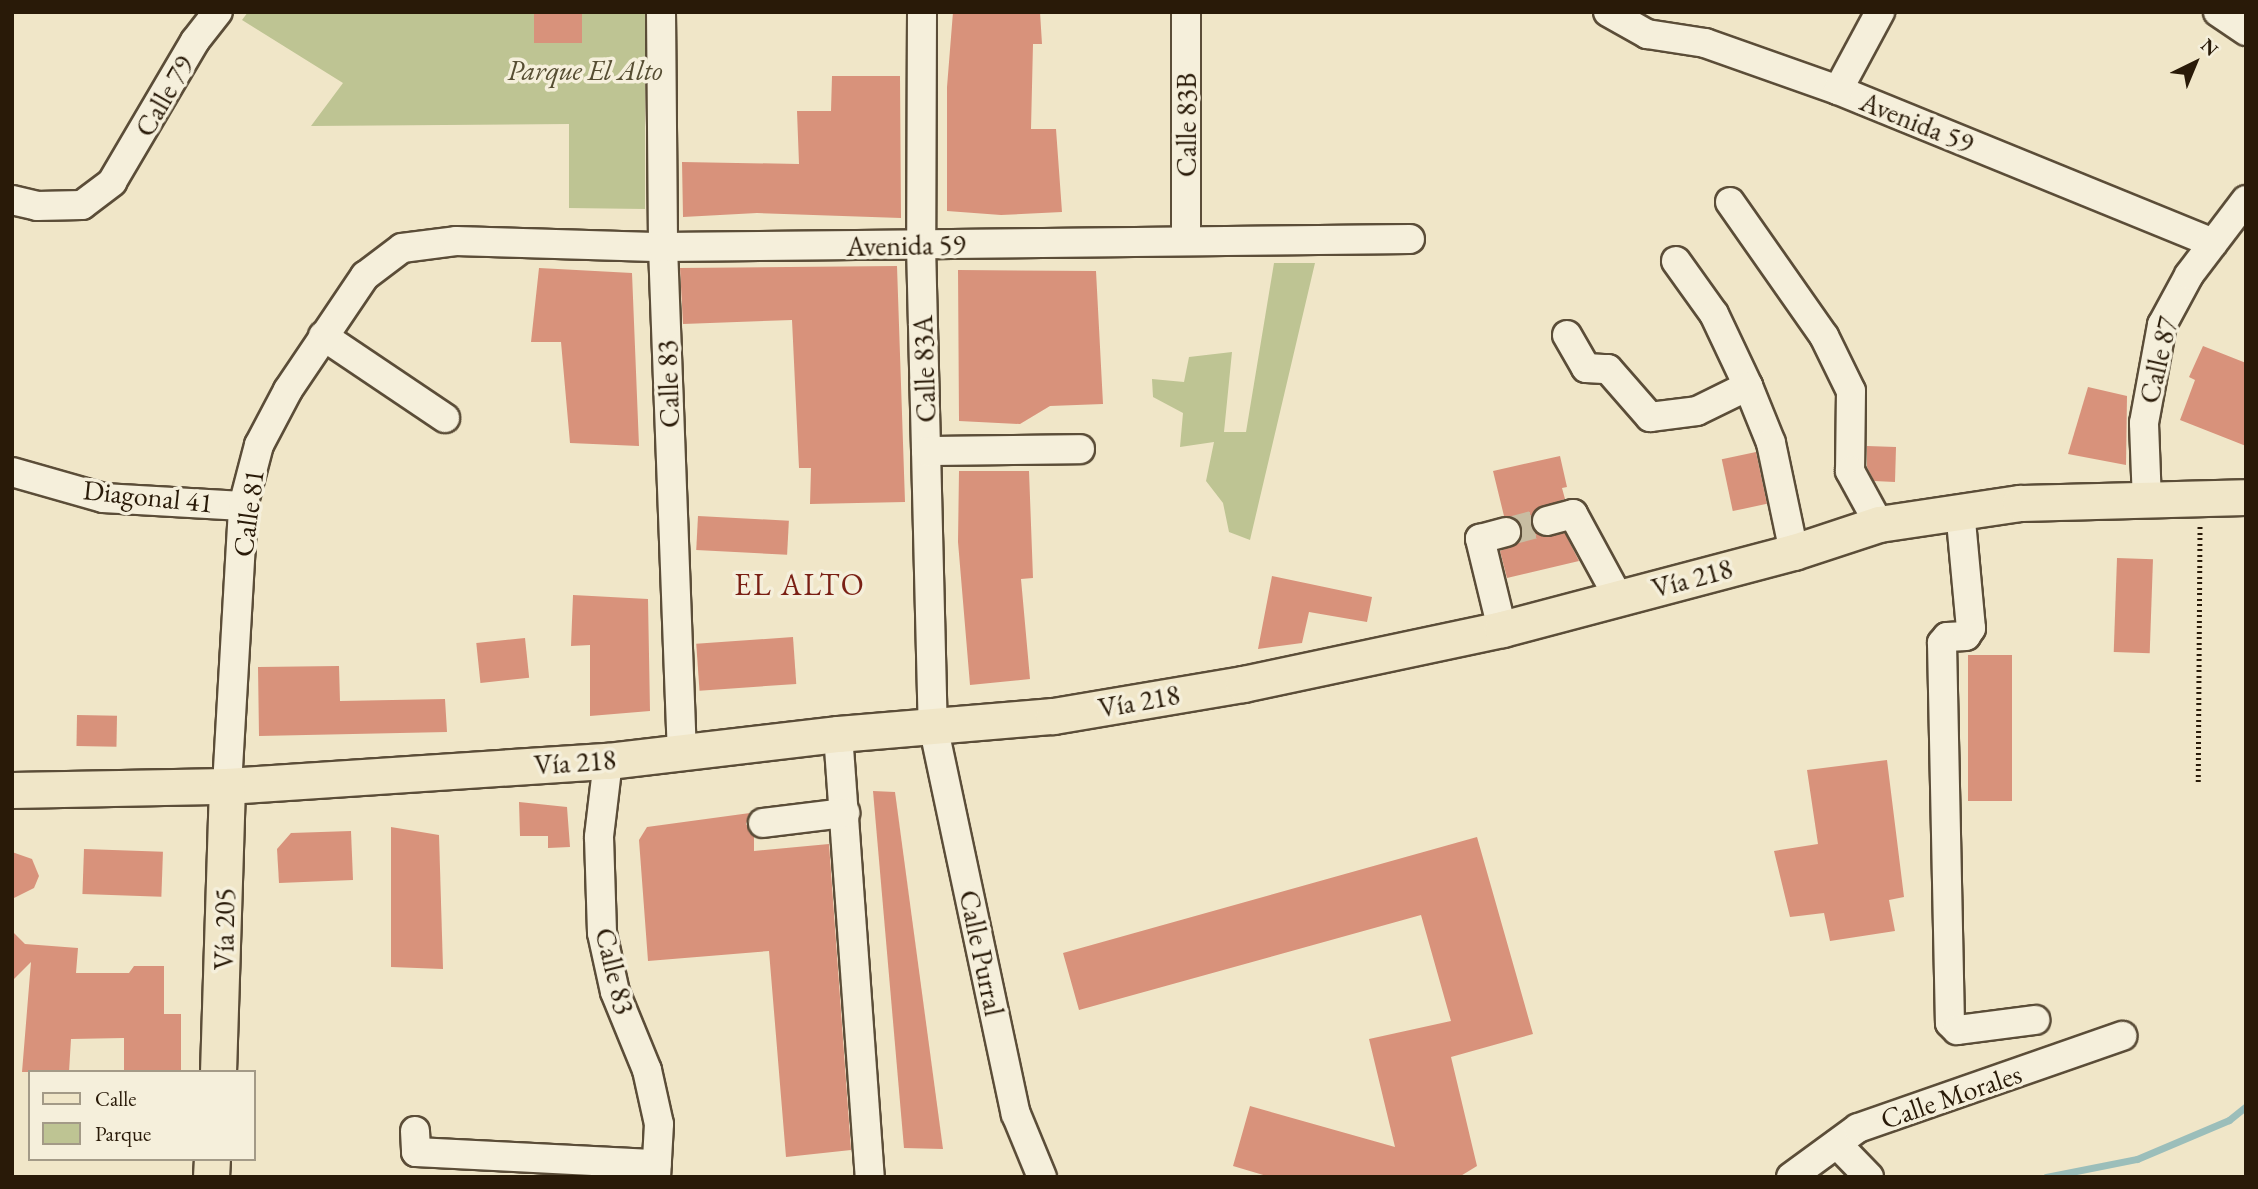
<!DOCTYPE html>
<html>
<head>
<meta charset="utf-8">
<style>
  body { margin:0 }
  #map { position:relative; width:2258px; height:1189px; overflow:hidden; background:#f0e6c8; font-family:"EB Garamond",serif }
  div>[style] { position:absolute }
  .green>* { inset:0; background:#bec493 }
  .stream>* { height:7px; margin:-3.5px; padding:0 3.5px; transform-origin:3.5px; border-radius:3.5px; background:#9bbeba }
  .building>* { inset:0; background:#d8927b; transform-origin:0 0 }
  .minor-tunnel>* { height:28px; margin-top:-14px; transform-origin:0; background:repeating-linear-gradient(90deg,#c8bda2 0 28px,transparent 0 42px) }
  .path>* { height:4.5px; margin-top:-2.25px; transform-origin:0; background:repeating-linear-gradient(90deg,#291a08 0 2px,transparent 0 5.5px) }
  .roads { filter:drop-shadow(2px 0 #5b4d38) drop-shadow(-2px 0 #5b4d38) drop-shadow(0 2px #5b4d38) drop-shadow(0 -2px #5b4d38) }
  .minor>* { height:28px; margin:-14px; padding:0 14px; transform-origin:14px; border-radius:14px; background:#f5efdb }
  .major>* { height:35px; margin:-17.5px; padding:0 17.5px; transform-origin:17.5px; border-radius:17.5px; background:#f0e6c8 }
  span { translate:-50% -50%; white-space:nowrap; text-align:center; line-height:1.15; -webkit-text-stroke:7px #f5efdb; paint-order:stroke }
  .park-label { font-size:28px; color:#564d32; font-style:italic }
  .street-label { font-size:28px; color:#291a08 }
  .neighbourhood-label { font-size:30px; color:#7a1f14; letter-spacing:2px }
  .frame { position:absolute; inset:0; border:14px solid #291a08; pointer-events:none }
  .legend { position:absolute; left:28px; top:1070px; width:228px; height:91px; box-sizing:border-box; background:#f5efdb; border:2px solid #a39a87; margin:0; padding:9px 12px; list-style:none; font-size:21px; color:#291a08 }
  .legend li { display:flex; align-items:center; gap:14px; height:35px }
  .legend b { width:35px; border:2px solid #a39a87 }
  .north { position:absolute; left:2160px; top:28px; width:70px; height:70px; -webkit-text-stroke:5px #f5efdb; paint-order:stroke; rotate:43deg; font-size:19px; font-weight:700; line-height:28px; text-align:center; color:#291a08 }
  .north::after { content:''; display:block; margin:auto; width:24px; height:32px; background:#291a08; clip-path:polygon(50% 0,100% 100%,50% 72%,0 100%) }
</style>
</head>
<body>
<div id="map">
  <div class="green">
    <div style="clip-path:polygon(248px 12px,645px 12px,645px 209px,569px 208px,569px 124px,311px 126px,343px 83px,242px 20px)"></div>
    <div style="clip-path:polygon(1274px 263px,1315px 263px,1250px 540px,1229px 532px,1223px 503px,1206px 481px,1214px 442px,1180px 447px,1183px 413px,1153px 397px,1152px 379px,1184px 382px,1189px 357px,1232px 352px,1224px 432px,1246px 432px)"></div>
  </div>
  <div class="stream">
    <div style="left:2046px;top:1177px;width:93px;rotate:-11.2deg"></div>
    <div style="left:2137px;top:1159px;width:100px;rotate:-23deg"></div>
    <div style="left:2229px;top:1120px;width:22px;rotate:-39deg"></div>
  </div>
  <div class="building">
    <div style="left:534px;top:12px;width:48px;height:31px"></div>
    <div style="clip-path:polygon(953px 12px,1040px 12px,1042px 44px,1033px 44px,1031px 129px,1056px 129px,1062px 212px,1001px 215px,947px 211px,947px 87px)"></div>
    <div style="clip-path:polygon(832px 76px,900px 76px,901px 218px,757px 213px,683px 217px,682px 162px,799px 164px,797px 111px,831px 111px)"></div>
    <div style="clip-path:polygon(897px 266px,905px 502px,810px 504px,811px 468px,799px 468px,792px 320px,683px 324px,680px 268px)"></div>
    <div style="clip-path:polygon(539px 268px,632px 273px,639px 446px,570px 443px,561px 342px,531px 342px)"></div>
    <div style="clip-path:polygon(958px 270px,1096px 271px,1103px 404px,1050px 406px,1020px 424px,959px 421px)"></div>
    <div style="clip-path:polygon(2203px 346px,2246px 363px,2246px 446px,2180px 420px,2195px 380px,2189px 377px)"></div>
    <div style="clip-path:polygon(2088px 387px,2127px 396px,2126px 465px,2068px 454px)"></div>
    <div style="clip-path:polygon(1867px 446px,1896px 447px,1895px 482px,1874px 481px,1867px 467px)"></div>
    <div style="left:1756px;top:452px;width:53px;height:35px;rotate:78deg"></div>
    <div style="clip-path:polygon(1560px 456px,1567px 487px,1562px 488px,1565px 499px,1536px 509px,1531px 525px,1543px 537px,1565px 533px,1579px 561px,1507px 578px,1500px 551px,1517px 544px,1522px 528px,1517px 520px,1504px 516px,1493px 471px)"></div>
    <div style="clip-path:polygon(959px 471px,1029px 471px,1033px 578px,1021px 579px,1030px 679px,970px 685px,958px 542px)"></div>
    <div style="left:698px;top:516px;width:91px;height:34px;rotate:3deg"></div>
    <div style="left:2117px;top:558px;width:36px;height:94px;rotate:2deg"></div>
    <div style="clip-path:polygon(1272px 576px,1372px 597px,1367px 622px,1309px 612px,1302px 643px,1258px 649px)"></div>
    <div style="clip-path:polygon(573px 595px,648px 599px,650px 711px,590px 716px,590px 645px,571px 646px)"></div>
    <div style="left:793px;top:637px;width:47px;height:97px;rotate:86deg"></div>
    <div style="left:525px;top:638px;width:40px;height:49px;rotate:84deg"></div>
    <div style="left:1968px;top:655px;width:44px;height:146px"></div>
    <div style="clip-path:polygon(339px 666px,340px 701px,445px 699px,447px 732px,259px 736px,258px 667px)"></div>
    <div style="left:77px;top:715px;width:40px;height:31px;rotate:1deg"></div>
    <div style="clip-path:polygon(1887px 760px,1904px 897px,1889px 900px,1895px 931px,1830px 941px,1824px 913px,1790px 917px,1774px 851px,1818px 844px,1807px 770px)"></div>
    <div style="clip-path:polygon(873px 791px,895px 792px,943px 1149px,904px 1148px)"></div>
    <div style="clip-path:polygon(519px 802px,567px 807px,570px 847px,548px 848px,548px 836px,520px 836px)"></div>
    <div style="clip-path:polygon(750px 813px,746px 824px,754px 836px,754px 851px,829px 844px,851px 1150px,786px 1157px,769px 951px,648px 961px,639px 840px,647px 827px)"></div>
    <div style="clip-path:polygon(391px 827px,439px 835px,443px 969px,391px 967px)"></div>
    <div style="clip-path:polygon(351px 831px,353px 880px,279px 883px,277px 849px,291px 833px)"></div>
    <div style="clip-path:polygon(1477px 837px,1533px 1034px,1451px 1057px,1477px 1166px,1459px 1177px,1270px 1177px,1233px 1166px,1250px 1106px,1395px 1147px,1369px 1039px,1451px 1021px,1421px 915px,1079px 1010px,1063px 953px)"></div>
    <div style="left:84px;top:849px;width:79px;height:45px;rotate:2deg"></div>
    <div style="clip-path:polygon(12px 852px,32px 859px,39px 876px,34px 888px,12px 899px)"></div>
    <div style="clip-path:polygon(12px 931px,25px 944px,78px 948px,76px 973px,129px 973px,134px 966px,164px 966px,164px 1014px,181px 1014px,181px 1072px,124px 1072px,124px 1038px,71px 1039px,69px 1072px,22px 1072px,31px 962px,12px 981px)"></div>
  </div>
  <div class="minor-tunnel">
    <div style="left:1506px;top:532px;width:42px;rotate:-15deg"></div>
  </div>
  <div class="path">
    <div style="left:2198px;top:782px;width:258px;rotate:-89.6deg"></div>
  </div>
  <div class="roads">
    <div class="minor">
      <div style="left:661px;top:12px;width:235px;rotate:89.5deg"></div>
      <div style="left:663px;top:247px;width:508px;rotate:87.86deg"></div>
      <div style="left:922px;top:12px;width:233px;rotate:90.2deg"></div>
      <div style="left:921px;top:245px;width:480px;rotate:88.6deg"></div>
      <div style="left:933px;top:725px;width:398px;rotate:78deg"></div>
      <div style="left:1016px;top:1114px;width:68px;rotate:67.6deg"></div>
      <div style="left:1186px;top:12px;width:226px;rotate:90deg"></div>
      <div style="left:1608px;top:12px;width:45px;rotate:29.4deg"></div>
      <div style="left:1647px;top:34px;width:59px;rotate:8.8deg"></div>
      <div style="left:1705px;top:43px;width:141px;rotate:19.5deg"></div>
      <div style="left:1838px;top:90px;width:405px;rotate:22.2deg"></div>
      <div style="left:2218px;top:12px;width:34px;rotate:34deg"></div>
      <div style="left:1838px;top:90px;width:89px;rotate:-61.7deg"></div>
      <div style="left:12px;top:200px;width:26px;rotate:13deg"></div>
      <div style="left:37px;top:206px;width:45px;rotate:-1.3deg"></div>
      <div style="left:82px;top:205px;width:38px;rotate:-37deg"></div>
      <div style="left:112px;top:182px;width:164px;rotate:-59.5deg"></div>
      <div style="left:195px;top:41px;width:37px;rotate:-52deg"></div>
      <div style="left:1730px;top:202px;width:164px;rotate:55deg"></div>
      <div style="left:1824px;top:336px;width:61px;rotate:63.9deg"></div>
      <div style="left:1851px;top:391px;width:80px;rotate:90.7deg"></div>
      <div style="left:1850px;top:471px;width:60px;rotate:61.3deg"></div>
      <div style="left:1676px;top:261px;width:65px;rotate:54.4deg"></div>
      <div style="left:1714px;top:314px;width:80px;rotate:64.7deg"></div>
      <div style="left:1567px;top:335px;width:38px;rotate:60deg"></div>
      <div style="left:1586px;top:368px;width:22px;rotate:3deg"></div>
      <div style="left:1608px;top:369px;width:64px;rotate:48.8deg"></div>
      <div style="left:1650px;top:417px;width:47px;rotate:-7.3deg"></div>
      <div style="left:1697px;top:411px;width:57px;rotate:-26.1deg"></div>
      <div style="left:1748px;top:386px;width:61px;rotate:68deg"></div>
      <div style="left:1771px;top:443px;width:111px;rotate:78.1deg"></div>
      <div style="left:323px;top:336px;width:147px;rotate:33.9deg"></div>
      <div style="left:926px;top:451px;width:154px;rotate:-0.7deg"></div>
      <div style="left:12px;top:472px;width:95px;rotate:15.9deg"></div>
      <div style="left:103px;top:498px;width:140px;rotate:3.3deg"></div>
      <div style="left:2147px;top:502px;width:79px;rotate:-92.2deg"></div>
      <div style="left:2144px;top:423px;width:100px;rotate:-79.6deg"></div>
      <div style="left:2162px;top:325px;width:57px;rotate:-61.6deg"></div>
      <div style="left:2189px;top:275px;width:94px;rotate:-52.8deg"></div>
      <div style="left:1960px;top:510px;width:119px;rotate:84.7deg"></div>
      <div style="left:1971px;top:628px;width:9px;rotate:122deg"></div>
      <div style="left:1966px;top:636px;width:19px;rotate:177deg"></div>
      <div style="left:1947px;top:637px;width:8px;rotate:130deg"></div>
      <div style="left:1942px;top:643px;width:380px;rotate:88.8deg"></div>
      <div style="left:1950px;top:1023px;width:10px;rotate:45deg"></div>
      <div style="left:1957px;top:1030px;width:79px;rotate:-7.3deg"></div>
      <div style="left:1547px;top:521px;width:27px;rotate:-15deg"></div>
      <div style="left:1573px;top:514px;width:94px;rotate:61.5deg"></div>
      <div style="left:1502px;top:629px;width:93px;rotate:-103.7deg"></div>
      <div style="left:1480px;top:539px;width:27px;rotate:-15deg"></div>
      <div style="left:838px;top:734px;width:444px;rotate:85.9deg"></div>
      <div style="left:608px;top:761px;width:77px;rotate:96.8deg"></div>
      <div style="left:599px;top:837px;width:96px;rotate:88.2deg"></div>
      <div style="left:602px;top:933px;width:60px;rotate:77.6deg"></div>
      <div style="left:615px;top:992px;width:84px;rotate:67.7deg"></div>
      <div style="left:647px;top:1070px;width:55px;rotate:77.5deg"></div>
      <div style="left:659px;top:1124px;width:53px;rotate:93.2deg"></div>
      <div style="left:227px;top:786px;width:280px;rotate:-86.7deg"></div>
      <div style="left:243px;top:506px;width:63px;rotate:-75.3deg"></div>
      <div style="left:259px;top:445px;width:62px;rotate:-62.2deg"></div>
      <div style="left:288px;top:390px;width:138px;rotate:-56deg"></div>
      <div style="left:365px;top:276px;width:46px;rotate:-37.1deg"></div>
      <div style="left:402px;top:248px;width:54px;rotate:-7.4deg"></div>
      <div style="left:456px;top:241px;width:207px;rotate:1.7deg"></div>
      <div style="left:663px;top:247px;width:747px;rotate:-0.61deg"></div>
      <div style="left:763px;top:823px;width:83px;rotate:-7deg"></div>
      <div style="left:415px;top:1131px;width:21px;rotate:87deg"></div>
      <div style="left:416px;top:1152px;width:241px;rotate:2.9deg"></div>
      <div style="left:1837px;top:1144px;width:46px;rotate:45.9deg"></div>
      <div style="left:1791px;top:1177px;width:83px;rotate:-36.2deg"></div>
      <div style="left:1858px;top:1128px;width:280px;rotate:-19.2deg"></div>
    </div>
    <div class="major">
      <div style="left:12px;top:790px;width:215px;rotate:-1.1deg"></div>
      <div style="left:227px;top:786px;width:382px;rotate:-3.8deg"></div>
      <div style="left:608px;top:761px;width:232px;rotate:-6.7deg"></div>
      <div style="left:838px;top:734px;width:216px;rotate:-4.8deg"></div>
      <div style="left:1053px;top:716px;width:193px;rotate:-9.6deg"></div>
      <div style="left:1243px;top:684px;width:265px;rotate:-12deg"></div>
      <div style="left:1502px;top:629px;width:302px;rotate:-14.8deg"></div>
      <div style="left:1794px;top:552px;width:89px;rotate:-18.2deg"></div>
      <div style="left:1879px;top:524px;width:143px;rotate:-8.5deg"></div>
      <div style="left:2020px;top:503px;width:226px;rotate:-1.5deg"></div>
      <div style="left:218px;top:1072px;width:286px;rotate:-88.2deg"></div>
      <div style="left:211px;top:1177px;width:18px;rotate:-87deg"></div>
    </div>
  </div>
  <div class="park-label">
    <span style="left:585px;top:70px">Parque El Alto</span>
  </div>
  <div class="street-label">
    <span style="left:164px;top:96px;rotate:-60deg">Calle 79</span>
    <span style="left:1917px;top:122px;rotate:22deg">Avenida 59</span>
    <span style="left:1186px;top:125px;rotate:-90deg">Calle 83B</span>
    <span style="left:906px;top:245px;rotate:-1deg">Avenida 59</span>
    <span style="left:2158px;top:360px;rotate:-77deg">Calle 87</span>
    <span style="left:924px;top:369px;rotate:-92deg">Calle 83A</span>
    <span style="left:668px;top:384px;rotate:-92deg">Calle 83</span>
    <span style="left:148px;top:496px;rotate:6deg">Diagonal 41</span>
    <span style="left:248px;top:513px;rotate:-82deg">Calle 81</span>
    <span style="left:1692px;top:578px;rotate:-15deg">Vía 218</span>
    <span style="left:1139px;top:701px;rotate:-10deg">Vía 218</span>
    <span style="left:575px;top:762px;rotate:-4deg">Vía 218</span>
    <span style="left:224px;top:929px;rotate:-89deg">Vía 205</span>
    <span style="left:982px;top:953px;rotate:78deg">Calle Purral</span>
    <span style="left:615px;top:971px;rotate:76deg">Calle 83</span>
    <span style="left:1951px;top:1096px;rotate:-19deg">Calle Morales</span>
  </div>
  <div class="neighbourhood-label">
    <span style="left:800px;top:585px">EL ALTO</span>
  </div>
  <div class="frame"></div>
  <ul class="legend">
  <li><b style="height:9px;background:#f0e6c8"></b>Calle</li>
  <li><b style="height:19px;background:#bec493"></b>Parque</li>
  </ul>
  <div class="north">N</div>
</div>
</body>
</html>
